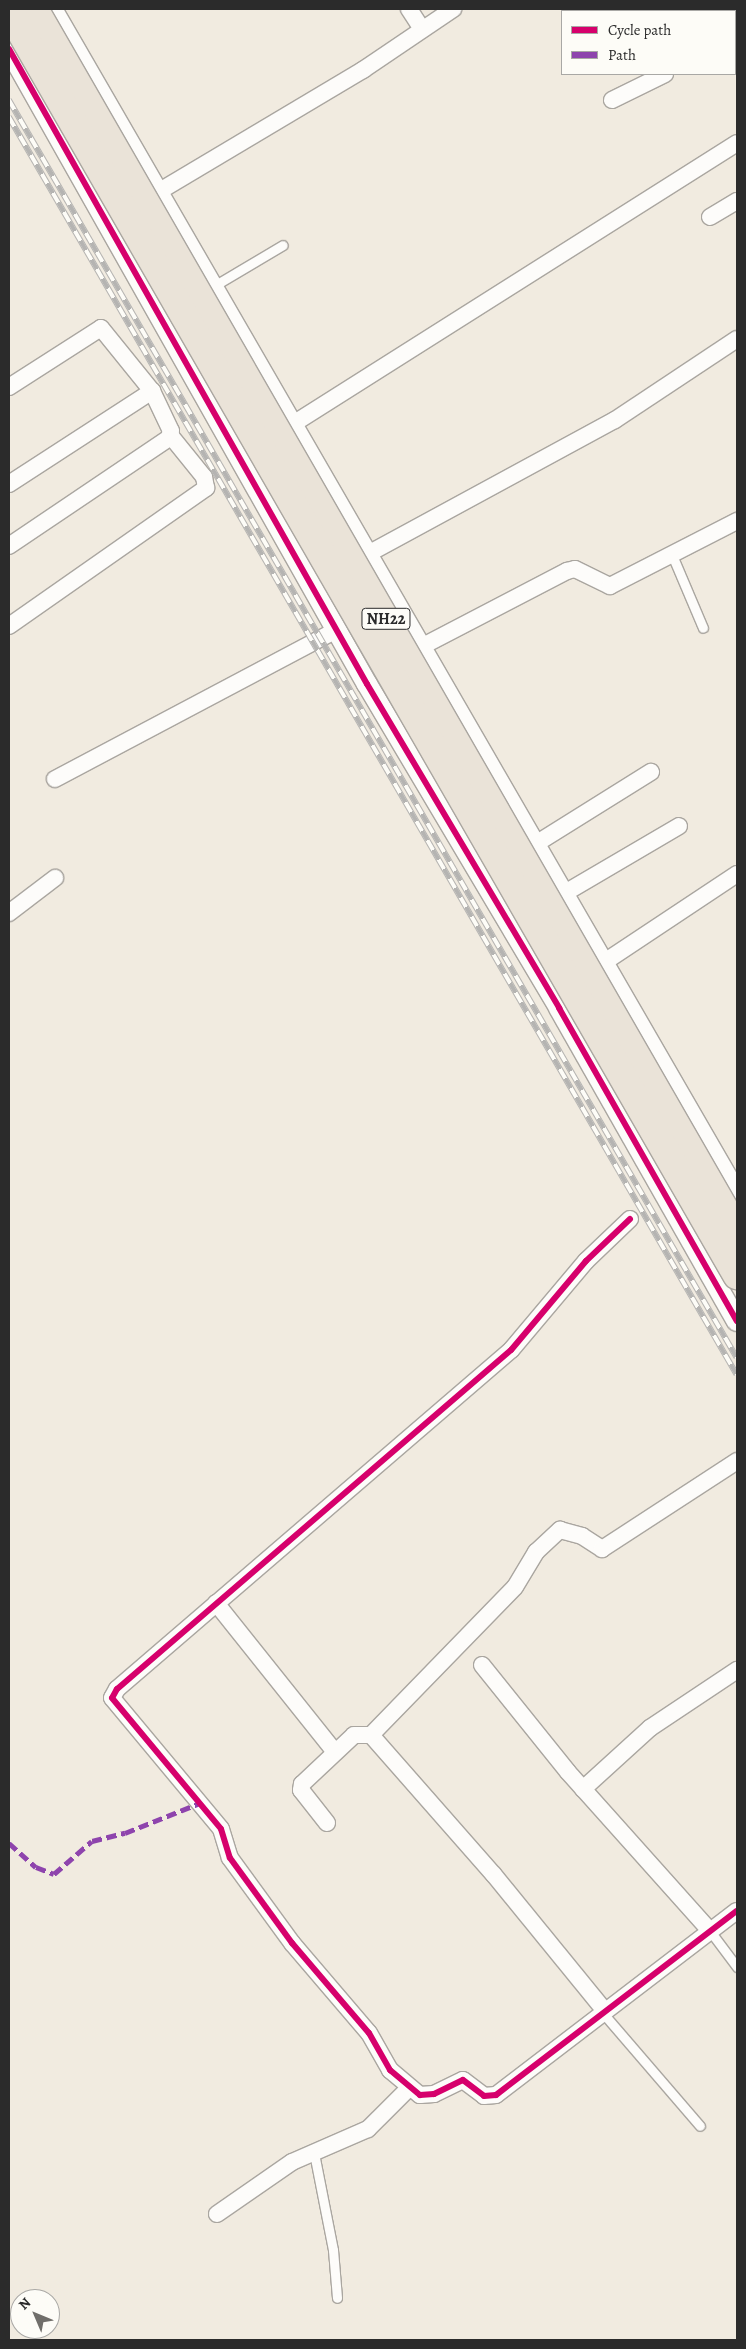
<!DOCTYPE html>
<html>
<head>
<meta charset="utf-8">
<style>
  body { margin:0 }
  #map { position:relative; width:746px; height:2349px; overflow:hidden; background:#f1ebe0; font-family:Alegreya,serif }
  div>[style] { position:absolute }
  .roads { filter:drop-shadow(1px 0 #aaa6a0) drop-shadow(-1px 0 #aaa6a0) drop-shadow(0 1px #aaa6a0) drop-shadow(0 -1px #aaa6a0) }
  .service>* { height:9px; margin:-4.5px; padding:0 4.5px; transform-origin:4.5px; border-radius:4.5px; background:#fdfcfa }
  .minor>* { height:16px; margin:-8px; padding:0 8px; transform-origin:8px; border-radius:8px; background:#fdfcfa }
  .tertiary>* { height:20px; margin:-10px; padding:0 10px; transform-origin:10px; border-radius:10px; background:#fdfcfa }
  .rail>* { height:5.5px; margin-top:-2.75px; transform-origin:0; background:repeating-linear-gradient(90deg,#fdfcf7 0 11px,#b5b4b2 0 22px); box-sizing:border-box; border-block:1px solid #b5b4b2 }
  .bridges { filter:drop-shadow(1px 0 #aaa6a0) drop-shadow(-1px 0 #aaa6a0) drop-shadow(0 1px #aaa6a0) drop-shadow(0 -1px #aaa6a0) }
  .trunk-bridge>* { height:28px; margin:-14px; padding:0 14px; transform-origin:14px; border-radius:14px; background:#eae3d8 }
  .quiet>* { height:5px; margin-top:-2.5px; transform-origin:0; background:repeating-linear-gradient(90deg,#8e44ad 0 10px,transparent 0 15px) }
  .cycleway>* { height:6px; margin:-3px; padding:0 3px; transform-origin:3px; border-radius:3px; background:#d6006c }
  span { translate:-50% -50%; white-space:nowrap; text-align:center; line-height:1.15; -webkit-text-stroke:5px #fdfcf7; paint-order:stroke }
  .shield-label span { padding:1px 4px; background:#fdfcf7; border:1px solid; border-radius:4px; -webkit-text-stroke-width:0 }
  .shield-label { font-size:16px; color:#2b2b2b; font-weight:700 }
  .frame { position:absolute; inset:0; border:10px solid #2b2b2b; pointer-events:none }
  .legend { position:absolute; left:561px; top:10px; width:175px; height:65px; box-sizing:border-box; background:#fdfcf7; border:1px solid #a9a8a5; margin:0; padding:6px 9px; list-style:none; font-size:15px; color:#2b2b2b }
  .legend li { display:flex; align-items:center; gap:10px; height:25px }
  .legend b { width:25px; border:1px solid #a9a8a5 }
  .north { position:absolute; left:10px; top:2289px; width:50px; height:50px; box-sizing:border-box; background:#fdfcf7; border:1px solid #a9a8a5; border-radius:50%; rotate:315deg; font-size:14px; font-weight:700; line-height:20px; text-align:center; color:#2b2b2b }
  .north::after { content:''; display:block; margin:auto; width:18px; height:22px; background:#706e6a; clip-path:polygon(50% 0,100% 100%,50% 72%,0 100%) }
</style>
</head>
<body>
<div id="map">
  <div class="roads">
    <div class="service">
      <div style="left:212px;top:287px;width:82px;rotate:-30.6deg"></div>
      <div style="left:672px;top:555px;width:79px;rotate:67deg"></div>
      <div style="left:710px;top:1931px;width:45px;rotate:53.1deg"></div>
      <div style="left:602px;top:2012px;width:150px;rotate:49.3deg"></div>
      <div style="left:314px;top:2153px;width:99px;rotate:78.9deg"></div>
      <div style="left:333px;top:2250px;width:48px;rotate:85.2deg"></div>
    </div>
    <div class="minor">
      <div style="left:409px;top:9px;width:24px;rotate:57deg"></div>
      <div style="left:735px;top:32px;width:2px;rotate:-27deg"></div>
      <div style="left:612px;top:100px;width:59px;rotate:-26.1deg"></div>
      <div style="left:158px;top:192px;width:239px;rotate:-30.8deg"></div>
      <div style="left:363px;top:70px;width:109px;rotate:-34.1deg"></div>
      <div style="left:710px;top:217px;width:31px;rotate:-31deg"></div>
      <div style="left:9px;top:387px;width:109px;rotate:-32.7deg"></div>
      <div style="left:101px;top:328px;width:81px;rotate:51deg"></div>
      <div style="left:152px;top:391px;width:44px;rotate:64.6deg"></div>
      <div style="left:171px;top:431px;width:7px;rotate:106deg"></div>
      <div style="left:169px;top:438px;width:193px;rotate:146deg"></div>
      <div style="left:282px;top:431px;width:538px;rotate:-32.33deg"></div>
      <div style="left:9px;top:484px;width:171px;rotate:-33deg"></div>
      <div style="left:366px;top:555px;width:283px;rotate:-28.5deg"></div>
      <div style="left:615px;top:420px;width:146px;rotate:-33.6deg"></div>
      <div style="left:9px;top:626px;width:241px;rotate:-35deg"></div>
      <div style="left:206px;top:488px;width:11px;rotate:-100deg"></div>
      <div style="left:204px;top:477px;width:54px;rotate:-129deg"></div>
      <div style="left:419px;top:648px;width:167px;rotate:-27.5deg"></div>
      <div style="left:567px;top:571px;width:8px;rotate:-14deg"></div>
      <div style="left:575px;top:569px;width:39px;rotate:26deg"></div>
      <div style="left:610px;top:586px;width:143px;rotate:-27.1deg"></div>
      <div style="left:55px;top:779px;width:319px;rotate:-27.9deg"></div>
      <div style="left:534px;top:845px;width:138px;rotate:-32deg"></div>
      <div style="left:553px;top:900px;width:146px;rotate:-30.4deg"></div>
      <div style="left:9px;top:913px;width:58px;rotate:-37.3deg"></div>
      <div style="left:603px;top:963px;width:161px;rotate:-33.6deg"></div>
      <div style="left:630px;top:1219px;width:61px;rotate:136.3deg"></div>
      <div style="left:586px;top:1261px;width:116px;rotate:130.1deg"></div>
      <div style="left:511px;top:1350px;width:520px;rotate:139.29deg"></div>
      <div style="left:117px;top:1689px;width:10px;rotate:119deg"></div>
      <div style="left:112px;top:1698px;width:170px;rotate:50.2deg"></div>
      <div style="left:221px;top:1829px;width:30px;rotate:73deg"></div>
      <div style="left:230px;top:1858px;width:105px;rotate:53.9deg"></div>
      <div style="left:292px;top:1943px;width:118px;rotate:49.5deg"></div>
      <div style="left:369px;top:2033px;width:43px;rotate:60.4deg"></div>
      <div style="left:390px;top:2070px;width:39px;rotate:40deg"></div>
      <div style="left:420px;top:2095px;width:14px;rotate:-4deg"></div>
      <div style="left:434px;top:2094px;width:32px;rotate:-26deg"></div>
      <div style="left:463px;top:2080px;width:26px;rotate:37deg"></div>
      <div style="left:484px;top:2096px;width:12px;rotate:-5deg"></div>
      <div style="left:496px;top:2095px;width:303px;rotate:-37.4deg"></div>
      <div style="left:216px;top:1603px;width:191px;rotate:51.4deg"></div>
      <div style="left:482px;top:1665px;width:137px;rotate:51.2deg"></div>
      <div style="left:568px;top:1772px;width:213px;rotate:48.2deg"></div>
      <div style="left:371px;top:1735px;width:206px;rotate:-45.8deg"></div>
      <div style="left:515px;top:1587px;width:41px;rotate:-59deg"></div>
      <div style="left:536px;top:1552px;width:33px;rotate:-43deg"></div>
      <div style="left:560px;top:1530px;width:23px;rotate:15deg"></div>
      <div style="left:582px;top:1536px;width:24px;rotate:33deg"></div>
      <div style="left:602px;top:1549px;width:161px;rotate:-33.1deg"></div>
      <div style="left:583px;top:1789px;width:91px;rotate:-42.3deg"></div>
      <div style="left:650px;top:1728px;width:105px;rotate:-33.7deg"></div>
      <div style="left:327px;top:1823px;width:42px;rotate:-128.2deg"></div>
      <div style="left:301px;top:1790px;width:6px;rotate:-81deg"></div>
      <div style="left:302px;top:1784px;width:71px;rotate:-43.3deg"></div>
      <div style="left:354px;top:1735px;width:17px"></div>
      <div style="left:371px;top:1735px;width:186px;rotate:48.7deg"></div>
      <div style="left:494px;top:1875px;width:174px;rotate:50.8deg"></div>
      <div style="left:217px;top:2214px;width:91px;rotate:-34.7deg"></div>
      <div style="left:292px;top:2162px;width:83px;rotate:-23.5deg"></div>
      <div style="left:368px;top:2129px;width:57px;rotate:-45deg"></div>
    </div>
    <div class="tertiary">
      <div style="left:52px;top:9px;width:1369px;rotate:59.97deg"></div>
      <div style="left:9px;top:49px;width:729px;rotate:60.59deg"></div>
      <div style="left:367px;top:684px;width:377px;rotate:59.3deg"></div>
      <div style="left:559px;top:1008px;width:360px;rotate:60.4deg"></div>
    </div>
  </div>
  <div class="rail">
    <div style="left:9px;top:100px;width:1453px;rotate:59.94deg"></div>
    <div style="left:9px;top:117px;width:1453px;rotate:59.94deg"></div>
  </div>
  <div class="bridges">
    <div class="trunk-bridge">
      <div style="left:34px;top:9px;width:1410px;rotate:60.09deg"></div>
      <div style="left:9px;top:11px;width:1459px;rotate:60.06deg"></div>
    </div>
  </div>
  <div class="quiet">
    <div style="left:9px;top:1843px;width:36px;rotate:42deg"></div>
    <div style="left:36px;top:1867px;width:19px;rotate:21deg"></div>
    <div style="left:54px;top:1874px;width:50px;rotate:-41deg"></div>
    <div style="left:92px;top:1841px;width:34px;rotate:-14deg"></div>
    <div style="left:125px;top:1833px;width:81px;rotate:-21.8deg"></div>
  </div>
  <div class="cycleway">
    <div style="left:9px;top:49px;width:729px;rotate:60.59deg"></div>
    <div style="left:367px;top:684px;width:377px;rotate:59.3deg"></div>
    <div style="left:559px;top:1008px;width:360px;rotate:60.4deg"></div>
    <div style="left:630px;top:1219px;width:61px;rotate:136.3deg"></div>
    <div style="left:586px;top:1261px;width:116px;rotate:130.1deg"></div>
    <div style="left:511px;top:1350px;width:520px;rotate:139.29deg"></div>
    <div style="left:117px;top:1689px;width:10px;rotate:119deg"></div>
    <div style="left:112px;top:1698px;width:170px;rotate:50.2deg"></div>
    <div style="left:221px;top:1829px;width:30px;rotate:73deg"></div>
    <div style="left:230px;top:1858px;width:105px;rotate:53.9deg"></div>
    <div style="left:292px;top:1943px;width:118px;rotate:49.5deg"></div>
    <div style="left:369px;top:2033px;width:43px;rotate:60.4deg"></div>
    <div style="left:390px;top:2070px;width:39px;rotate:40deg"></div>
    <div style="left:420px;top:2095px;width:14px;rotate:-4deg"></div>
    <div style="left:434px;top:2094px;width:32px;rotate:-26deg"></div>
    <div style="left:463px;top:2080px;width:26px;rotate:37deg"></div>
    <div style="left:484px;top:2096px;width:12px;rotate:-5deg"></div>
    <div style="left:496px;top:2095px;width:303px;rotate:-37.4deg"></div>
  </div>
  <div class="shield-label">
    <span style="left:386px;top:619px">NH22</span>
  </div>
  <div class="frame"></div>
  <ul class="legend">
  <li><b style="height:6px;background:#d6006c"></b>Cycle path</li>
  <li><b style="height:6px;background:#8e44ad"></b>Path</li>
  </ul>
  <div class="north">N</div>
</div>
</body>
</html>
